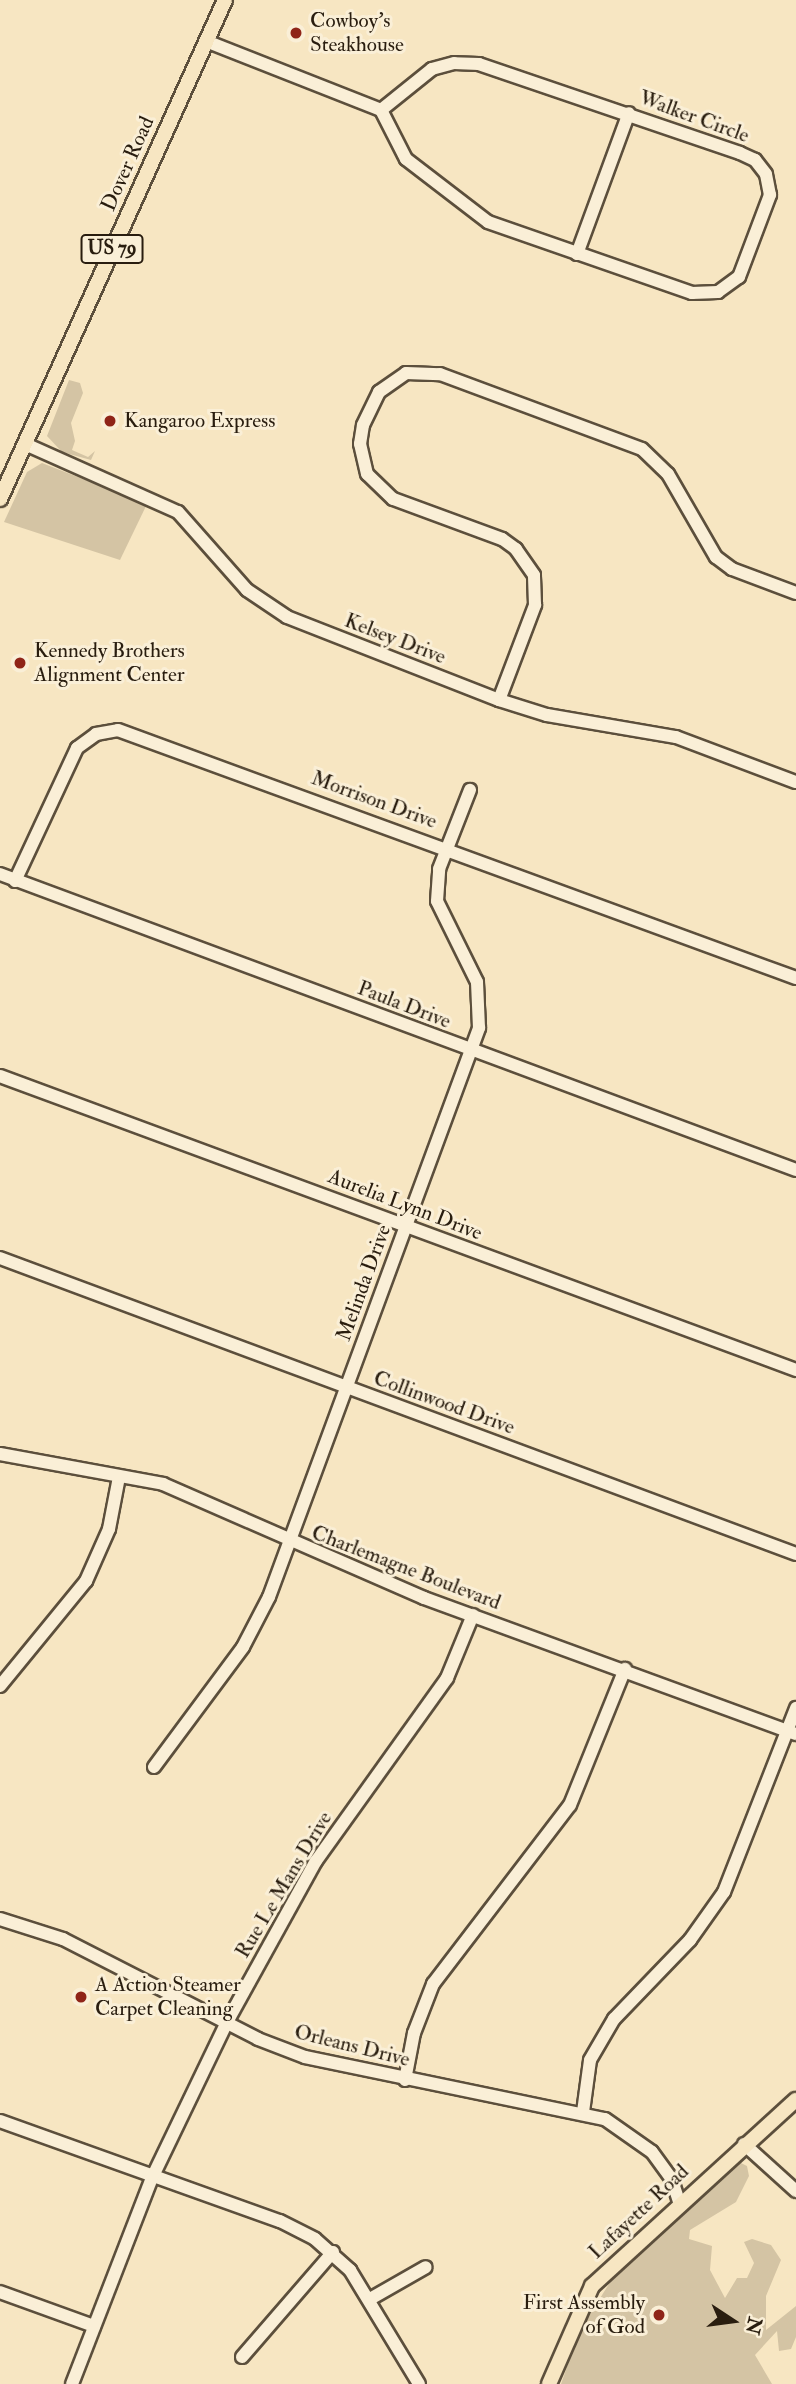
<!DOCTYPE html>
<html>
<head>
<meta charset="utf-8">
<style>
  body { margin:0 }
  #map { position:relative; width:796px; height:2384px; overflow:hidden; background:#f7e6c2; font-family:"IM FELL Double Pica",serif }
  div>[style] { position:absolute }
  .green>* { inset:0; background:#d4c4a4 }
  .roads { filter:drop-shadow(2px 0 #5c4f3c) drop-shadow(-2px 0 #5c4f3c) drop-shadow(0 2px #5c4f3c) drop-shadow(0 -2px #5c4f3c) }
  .minor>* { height:12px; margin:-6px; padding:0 6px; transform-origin:6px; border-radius:6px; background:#faefd7 }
  .major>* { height:14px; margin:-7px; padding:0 7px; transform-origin:7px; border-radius:7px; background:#f7e6c2 }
  .dots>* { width:19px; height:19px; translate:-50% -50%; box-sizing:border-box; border:4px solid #faefd7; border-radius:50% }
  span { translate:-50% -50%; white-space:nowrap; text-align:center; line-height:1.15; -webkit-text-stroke:6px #faefd7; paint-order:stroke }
  .shield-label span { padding:2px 5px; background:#faefd7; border:2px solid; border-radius:5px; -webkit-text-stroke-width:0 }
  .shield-label { font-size:19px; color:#291d0f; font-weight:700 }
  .poi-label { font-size:21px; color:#291d0f }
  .left { translate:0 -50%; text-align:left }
  .right { translate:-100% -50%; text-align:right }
  .street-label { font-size:21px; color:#291d0f }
  .north { position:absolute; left:698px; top:2286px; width:70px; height:70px; -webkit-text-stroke:5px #faefd7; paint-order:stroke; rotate:103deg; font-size:19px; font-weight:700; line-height:28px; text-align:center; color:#291d0f }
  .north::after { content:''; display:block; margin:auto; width:24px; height:32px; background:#291d0f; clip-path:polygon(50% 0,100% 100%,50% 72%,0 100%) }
</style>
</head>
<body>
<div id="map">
  <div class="green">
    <div style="clip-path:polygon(69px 380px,80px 383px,83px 393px,71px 423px,75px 441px,72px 450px,88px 457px,95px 451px,91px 460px,62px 452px,47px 436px)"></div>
    <div style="clip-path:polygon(42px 463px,147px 504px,120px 560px,4px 522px,27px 472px)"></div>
    <div style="clip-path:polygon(737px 2161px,747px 2166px,749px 2176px,736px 2202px,690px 2230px,689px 2239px,712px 2246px,710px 2270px,725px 2298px,737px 2278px,747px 2278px,754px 2263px,744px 2242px,752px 2239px,771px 2245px,781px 2260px,766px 2296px,766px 2330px,796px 2306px,796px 2337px,791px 2349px,779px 2351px,777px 2331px,755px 2355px,772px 2384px,561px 2384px,580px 2330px,614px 2276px)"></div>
  </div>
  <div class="roads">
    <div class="minor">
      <div style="left:206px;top:41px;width:188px;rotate:21.5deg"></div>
      <div style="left:381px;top:110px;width:55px;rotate:63deg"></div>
      <div style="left:406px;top:159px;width:103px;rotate:37.5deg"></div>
      <div style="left:488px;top:222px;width:216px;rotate:19.2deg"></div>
      <div style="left:692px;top:293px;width:26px;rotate:-2deg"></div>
      <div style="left:718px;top:292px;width:26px;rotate:-36deg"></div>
      <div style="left:739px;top:277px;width:88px;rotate:-69.3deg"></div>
      <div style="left:770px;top:195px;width:21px;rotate:-101deg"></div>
      <div style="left:766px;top:174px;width:18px;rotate:-128deg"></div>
      <div style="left:755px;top:160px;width:17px;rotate:-155deg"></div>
      <div style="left:740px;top:153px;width:276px;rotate:-161.2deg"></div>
      <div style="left:479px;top:64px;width:25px;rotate:-178deg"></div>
      <div style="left:454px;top:63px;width:23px;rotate:165deg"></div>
      <div style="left:432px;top:69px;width:65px;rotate:141.2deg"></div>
      <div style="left:577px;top:254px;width:150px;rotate:-69.8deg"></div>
      <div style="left:25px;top:444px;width:167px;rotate:24deg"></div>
      <div style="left:178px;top:512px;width:104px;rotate:48.5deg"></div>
      <div style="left:247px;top:590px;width:48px;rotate:34deg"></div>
      <div style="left:287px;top:617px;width:228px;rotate:21.4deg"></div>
      <div style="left:499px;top:700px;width:50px;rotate:17.4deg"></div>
      <div style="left:547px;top:715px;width:131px;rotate:9.7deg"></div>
      <div style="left:676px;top:737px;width:128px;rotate:20.6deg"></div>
      <div style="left:499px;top:700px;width:102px;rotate:-69.2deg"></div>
      <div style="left:535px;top:605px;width:30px;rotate:-92deg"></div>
      <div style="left:534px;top:575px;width:32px;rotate:-125deg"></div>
      <div style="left:516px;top:549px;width:17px;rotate:-144deg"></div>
      <div style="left:502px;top:539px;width:116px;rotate:-159.8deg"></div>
      <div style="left:393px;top:499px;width:36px;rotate:-136deg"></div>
      <div style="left:367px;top:474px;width:31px;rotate:-103deg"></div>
      <div style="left:360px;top:444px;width:19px;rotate:-81deg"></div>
      <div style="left:363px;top:425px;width:37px;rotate:-64deg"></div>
      <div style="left:379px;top:392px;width:33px;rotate:-35deg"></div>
      <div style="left:406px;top:373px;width:34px;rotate:2deg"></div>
      <div style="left:440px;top:374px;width:215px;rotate:20.4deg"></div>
      <div style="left:642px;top:449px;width:36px;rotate:44deg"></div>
      <div style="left:668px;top:474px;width:96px;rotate:60deg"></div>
      <div style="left:716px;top:557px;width:20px;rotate:37deg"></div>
      <div style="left:732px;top:569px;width:68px;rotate:20.6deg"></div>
      <div style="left:0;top:874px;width:849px;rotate:20.4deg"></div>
      <div style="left:15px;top:881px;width:147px;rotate:-65deg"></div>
      <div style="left:77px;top:748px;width:24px;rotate:-36deg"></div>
      <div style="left:96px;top:734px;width:22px;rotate:-10deg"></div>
      <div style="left:118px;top:730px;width:722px;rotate:20.09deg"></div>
      <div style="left:0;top:1076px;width:849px;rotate:20.27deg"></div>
      <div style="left:0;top:1258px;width:849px;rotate:20.4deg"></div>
      <div style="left:0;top:1454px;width:166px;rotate:10.4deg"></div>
      <div style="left:163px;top:1484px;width:285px;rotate:23.6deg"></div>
      <div style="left:424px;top:1598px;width:396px;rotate:20.1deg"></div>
      <div style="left:0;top:1686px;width:136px;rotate:-50.7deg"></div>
      <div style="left:86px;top:1581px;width:57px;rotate:-66.1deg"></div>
      <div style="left:109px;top:1529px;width:53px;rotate:-79.1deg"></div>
      <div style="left:154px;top:1767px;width:149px;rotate:-53.4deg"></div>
      <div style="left:243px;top:1647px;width:56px;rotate:-62.5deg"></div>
      <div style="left:269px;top:1597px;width:607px;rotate:-69.74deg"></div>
      <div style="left:479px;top:1028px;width:46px;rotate:-92.5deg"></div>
      <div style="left:477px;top:982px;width:90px;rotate:-116.3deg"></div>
      <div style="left:437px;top:901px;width:32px;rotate:-86deg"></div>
      <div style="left:439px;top:869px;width:85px;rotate:-68.6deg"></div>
      <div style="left:0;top:1919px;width:66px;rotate:17.6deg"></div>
      <div style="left:63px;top:1939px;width:219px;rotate:27.1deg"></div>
      <div style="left:258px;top:2039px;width:50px;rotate:21deg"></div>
      <div style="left:305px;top:2057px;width:306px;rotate:11.7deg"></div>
      <div style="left:605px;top:2119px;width:57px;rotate:35.1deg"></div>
      <div style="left:652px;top:2152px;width:34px;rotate:54deg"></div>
      <div style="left:672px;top:2180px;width:23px;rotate:72deg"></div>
      <div style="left:405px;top:2080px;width:48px;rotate:-79.2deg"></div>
      <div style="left:414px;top:2033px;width:53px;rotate:-68.8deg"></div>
      <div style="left:433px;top:1984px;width:225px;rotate:-52.6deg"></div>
      <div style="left:570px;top:1805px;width:147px;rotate:-68deg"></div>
      <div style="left:583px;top:2112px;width:52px;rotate:-82.3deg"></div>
      <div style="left:590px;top:2060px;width:48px;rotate:-59.7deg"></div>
      <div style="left:614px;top:2019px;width:110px;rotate:-46.1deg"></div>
      <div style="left:690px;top:1940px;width:59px;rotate:-54.7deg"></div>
      <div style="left:724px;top:1892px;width:198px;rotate:-68.6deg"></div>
      <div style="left:0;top:2121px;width:297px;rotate:19.7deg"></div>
      <div style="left:280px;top:2221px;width:39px;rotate:27deg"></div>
      <div style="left:315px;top:2239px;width:47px;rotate:41.5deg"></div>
      <div style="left:350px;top:2270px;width:133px;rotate:58.8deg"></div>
      <div style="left:744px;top:2144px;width:70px;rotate:42.1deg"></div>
      <div style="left:0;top:2292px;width:100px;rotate:19.9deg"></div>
      <div style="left:370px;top:2299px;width:64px;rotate:-29.7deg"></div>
      <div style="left:242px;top:2357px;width:139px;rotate:-49.1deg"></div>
      <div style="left:72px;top:2384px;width:221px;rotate:-68.8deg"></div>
      <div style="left:152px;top:2178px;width:173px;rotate:-64.3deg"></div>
      <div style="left:227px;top:2022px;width:184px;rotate:-61.1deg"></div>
      <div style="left:316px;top:1861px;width:225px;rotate:-54.4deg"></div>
      <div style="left:447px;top:1678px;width:68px;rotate:-67.6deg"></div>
    </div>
    <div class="major">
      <div style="left:0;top:499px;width:547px;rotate:-65.73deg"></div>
      <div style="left:549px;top:2384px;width:107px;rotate:-66.3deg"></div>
      <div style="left:592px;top:2286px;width:276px;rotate:-42.4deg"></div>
    </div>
  </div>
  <div class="dots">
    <div style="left:296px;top:33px;background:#8f2418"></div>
    <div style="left:110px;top:421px;background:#8f2418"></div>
    <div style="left:20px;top:663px;background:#8f2418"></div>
    <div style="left:81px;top:1997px;background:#8f2418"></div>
    <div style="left:659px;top:2315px;background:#8f2418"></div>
  </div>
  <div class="shield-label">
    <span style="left:112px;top:249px">US 79</span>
  </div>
  <div class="poi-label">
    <span class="left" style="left:310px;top:33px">Cowboy's<br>Steakhouse</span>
    <span class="left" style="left:124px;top:421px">Kangaroo Express</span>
    <span class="left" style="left:34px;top:663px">Kennedy Brothers<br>Alignment Center</span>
    <span class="left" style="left:95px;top:1997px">A Action Steamer<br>Carpet Cleaning</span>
    <span class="right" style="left:645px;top:2315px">First Assembly<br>of God</span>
  </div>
  <div class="street-label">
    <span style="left:694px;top:117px;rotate:20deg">Walker Circle</span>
    <span style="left:128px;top:164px;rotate:-66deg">Dover Road</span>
    <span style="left:395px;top:639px;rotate:21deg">Kelsey Drive</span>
    <span style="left:374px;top:800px;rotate:20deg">Morrison Drive</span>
    <span style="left:404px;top:1005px;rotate:21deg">Paula Drive</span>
    <span style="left:405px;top:1205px;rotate:21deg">Aurelia Lynn Drive</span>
    <span style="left:364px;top:1283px;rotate:-70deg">Melinda Drive</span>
    <span style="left:444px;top:1403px;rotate:20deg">Collinwood Drive</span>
    <span style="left:406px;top:1568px;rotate:21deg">Charlemagne Boulevard</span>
    <span style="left:284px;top:1885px;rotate:-59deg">Rue Le Mans Drive</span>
    <span style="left:352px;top:2046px;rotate:14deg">Orleans Drive</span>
    <span style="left:639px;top:2212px;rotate:-43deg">Lafayette Road</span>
  </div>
  <div class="north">N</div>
</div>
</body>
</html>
